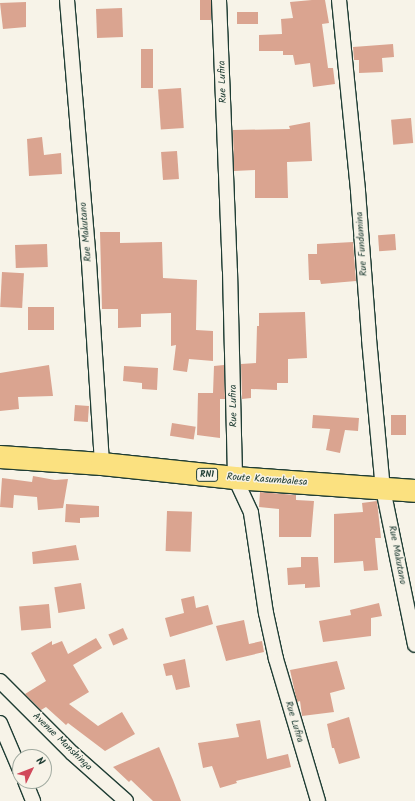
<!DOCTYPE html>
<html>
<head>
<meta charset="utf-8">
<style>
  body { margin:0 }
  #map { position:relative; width:415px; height:801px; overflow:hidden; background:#f7f3e8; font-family:Kalam,sans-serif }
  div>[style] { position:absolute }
  .building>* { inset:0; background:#daa490; transform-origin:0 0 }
  .roads { filter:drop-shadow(1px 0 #1f3d34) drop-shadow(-1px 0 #1f3d34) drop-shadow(0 1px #1f3d34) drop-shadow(0 -1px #1f3d34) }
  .minor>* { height:14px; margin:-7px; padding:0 7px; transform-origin:7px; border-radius:7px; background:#f7f3e8 }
  .trunk>* { height:22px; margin:-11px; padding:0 11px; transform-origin:11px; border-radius:11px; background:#fbe180 }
  span { translate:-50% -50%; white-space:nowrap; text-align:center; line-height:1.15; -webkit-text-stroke:3px #f7f3e8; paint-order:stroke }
  .shield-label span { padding:1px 3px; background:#f7f3e8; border:1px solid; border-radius:3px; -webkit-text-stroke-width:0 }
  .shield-label { font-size:9px; color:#1f3d34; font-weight:700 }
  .street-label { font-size:10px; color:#1f3d34 }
  .north { position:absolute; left:12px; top:749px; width:40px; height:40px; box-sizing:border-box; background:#f7f3e8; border:1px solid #a1aaa0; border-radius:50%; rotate:47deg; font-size:11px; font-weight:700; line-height:16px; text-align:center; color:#1f3d34 }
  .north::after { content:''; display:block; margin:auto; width:14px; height:18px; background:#d1495b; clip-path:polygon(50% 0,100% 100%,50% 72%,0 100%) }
</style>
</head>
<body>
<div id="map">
  <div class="building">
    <div style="left:200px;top:0;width:11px;height:20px"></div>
    <div style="clip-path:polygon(312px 0,325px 0,329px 23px,322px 24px,328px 68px,333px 68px,335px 84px,313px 87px,310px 63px,295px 65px,293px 55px,283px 55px,283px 51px,259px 51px,259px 35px,282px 34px,281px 19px,293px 18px,290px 2px)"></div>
    <div style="clip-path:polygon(26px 2px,26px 27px,3px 29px,0 3px)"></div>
    <div style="left:122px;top:8px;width:29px;height:26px;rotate:88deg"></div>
    <div style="left:258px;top:12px;width:12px;height:21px;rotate:90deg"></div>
    <div style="clip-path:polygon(393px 44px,394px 57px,382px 58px,383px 72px,359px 73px,359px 60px,354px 60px,353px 47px)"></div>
    <div style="left:141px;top:49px;width:12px;height:39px"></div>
    <div style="left:181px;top:88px;width:40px;height:23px;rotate:86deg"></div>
    <div style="left:411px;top:118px;width:25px;height:20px;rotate:85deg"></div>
    <div style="clip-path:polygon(310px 122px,312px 161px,287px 162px,288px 198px,255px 198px,255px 170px,234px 171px,233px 130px,290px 129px,289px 126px)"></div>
    <div style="clip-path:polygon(42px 137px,44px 155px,61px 153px,62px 174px,29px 176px,27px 139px)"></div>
    <div style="left:177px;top:151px;width:28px;height:16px;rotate:86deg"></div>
    <div style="clip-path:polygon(100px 232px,120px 232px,120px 243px,162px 242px,163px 278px,197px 280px,196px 330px,213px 331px,213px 361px,189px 359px,187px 372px,173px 370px,176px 345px,171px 346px,171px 313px,141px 314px,141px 327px,118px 328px,118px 309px,102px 309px)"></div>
    <div style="left:395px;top:234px;width:16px;height:17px;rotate:86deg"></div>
    <div style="clip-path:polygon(353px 242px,356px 281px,321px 284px,320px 280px,309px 280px,308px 254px,317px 254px,317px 244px)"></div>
    <div style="left:47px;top:244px;width:23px;height:32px;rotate:88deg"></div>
    <div style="left:2px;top:272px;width:22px;height:35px;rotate:3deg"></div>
    <div style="left:54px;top:307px;width:23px;height:26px;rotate:90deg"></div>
    <div style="clip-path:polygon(305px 312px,307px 358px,288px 359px,288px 383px,277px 383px,277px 390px,251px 389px,251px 398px,242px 399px,241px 364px,256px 363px,257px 326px,259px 326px,259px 313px)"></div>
    <div style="clip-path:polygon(49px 365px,53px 396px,18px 397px,19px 409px,0 411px,0 373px)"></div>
    <div style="clip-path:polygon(224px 365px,225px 399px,220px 399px,220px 438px,197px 435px,198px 393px,213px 393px,214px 366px)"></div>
    <div style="clip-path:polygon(124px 366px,158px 368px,157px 390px,142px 389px,142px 383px,123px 381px)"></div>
    <div style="left:75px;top:405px;width:14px;height:16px;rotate:4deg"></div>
    <div style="clip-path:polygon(313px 415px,359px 418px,358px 431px,345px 430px,340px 453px,326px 450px,330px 429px,312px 428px)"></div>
    <div style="left:391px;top:415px;width:15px;height:20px"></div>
    <div style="left:172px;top:423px;width:24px;height:13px;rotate:9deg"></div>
    <div style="clip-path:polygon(33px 476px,55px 480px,68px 479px,63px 508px,38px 510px,37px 497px,14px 495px,13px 508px,0 507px,2px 478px,32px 482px)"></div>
    <div style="clip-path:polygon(260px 492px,296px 495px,296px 500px,314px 501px,311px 537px,279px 537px,279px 509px,259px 507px)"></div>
    <div style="clip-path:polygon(377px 501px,381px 538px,375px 538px,378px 570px,364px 571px,363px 561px,334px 563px,334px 514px,363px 512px,362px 503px)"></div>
    <div style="clip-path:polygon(66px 504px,99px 506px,99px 517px,80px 518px,80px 523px,65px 522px)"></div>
    <div style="left:167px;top:511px;width:25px;height:40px;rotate:2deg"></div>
    <div style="clip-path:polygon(76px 545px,79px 560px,33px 564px,32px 552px)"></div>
    <div style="clip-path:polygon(301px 557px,318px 557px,320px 587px,305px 588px,305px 584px,288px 585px,287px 568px,301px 567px)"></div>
    <div style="left:81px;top:583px;width:26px;height:27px;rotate:81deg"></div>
    <div style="clip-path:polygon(194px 596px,196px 608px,208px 605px,213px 624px,170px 637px,165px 618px,184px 613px,181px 599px)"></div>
    <div style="clip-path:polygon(379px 603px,382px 616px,371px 618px,371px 636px,323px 642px,319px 621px,351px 615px,350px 610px)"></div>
    <div style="left:49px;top:604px;width:24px;height:30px;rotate:85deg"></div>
    <div style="clip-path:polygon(244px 620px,249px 644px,262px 641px,264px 652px,226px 661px,216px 626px)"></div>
    <div style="left:123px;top:628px;width:12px;height:16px;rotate:66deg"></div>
    <div style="clip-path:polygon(96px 638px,102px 648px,73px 665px,89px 692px,69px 704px,98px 726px,122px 712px,135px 734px,105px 751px,68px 723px,66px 725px,46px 707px,41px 710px,25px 694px,46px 681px,31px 653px,52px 641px,52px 645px,62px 641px,68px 654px)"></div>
    <div style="clip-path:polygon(185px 659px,190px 687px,176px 690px,172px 675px,166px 676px,163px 664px)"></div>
    <div style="clip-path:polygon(337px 661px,345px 689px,330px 693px,334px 712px,302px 716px,300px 701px,297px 702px,290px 670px)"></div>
    <div style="clip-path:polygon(349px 717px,360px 758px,339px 764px,334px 748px,332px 748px,327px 724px)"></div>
    <div style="clip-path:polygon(260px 720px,267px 759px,288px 754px,291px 767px,236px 781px,237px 783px,220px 788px,212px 766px,203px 768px,198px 743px,239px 737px,236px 724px)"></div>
    <div style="clip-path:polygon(159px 747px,173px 780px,181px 801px,153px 801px,131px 780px,129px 782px,113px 767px)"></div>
  </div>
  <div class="roads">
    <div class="minor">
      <div style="left:67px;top:0;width:263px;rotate:85.2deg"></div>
      <div style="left:89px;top:262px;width:202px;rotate:86.3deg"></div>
      <div style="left:219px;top:0;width:271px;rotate:87.7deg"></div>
      <div style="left:230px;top:271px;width:207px;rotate:88.6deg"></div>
      <div style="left:235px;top:478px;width:38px;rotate:65deg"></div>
      <div style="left:251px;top:513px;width:101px;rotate:81.5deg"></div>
      <div style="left:266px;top:613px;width:47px;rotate:77.7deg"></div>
      <div style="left:276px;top:659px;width:148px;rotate:73.5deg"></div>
      <div style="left:339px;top:0;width:192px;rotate:84.3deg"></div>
      <div style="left:358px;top:191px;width:148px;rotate:85.7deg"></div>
      <div style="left:369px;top:339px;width:151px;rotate:84.7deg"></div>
      <div style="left:383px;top:489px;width:159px;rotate:78.4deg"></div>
      <div style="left:0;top:681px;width:102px;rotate:45deg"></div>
      <div style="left:72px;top:753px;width:72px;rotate:41.6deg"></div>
      <div style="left:0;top:723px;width:51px;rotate:66.9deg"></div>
      <div style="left:25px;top:781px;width:22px;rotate:68deg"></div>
    </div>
    <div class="trunk">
      <div style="left:0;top:457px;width:102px;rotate:3.9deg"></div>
      <div style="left:102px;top:464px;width:134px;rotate:6deg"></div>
      <div style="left:235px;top:478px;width:180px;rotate:4.1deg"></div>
    </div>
  </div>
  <div class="shield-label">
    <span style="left:207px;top:475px">RN1</span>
  </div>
  <div class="street-label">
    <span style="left:223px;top:82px;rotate:-92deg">Rue Lufira</span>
    <span style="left:86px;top:232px;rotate:-95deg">Rue Makutano</span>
    <span style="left:362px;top:244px;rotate:-94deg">Rue Fundamina</span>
    <span style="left:234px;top:406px;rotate:-91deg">Rue Lufira</span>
    <span style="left:267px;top:480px;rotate:4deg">Route Kasumbalesa</span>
    <span style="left:397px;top:555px;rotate:79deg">Rue Makutano</span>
    <span style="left:294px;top:722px;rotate:73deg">Rue Lufira</span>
    <span style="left:62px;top:742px;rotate:44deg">Avenue Manshinga</span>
  </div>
  <div class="north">N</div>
</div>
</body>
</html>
